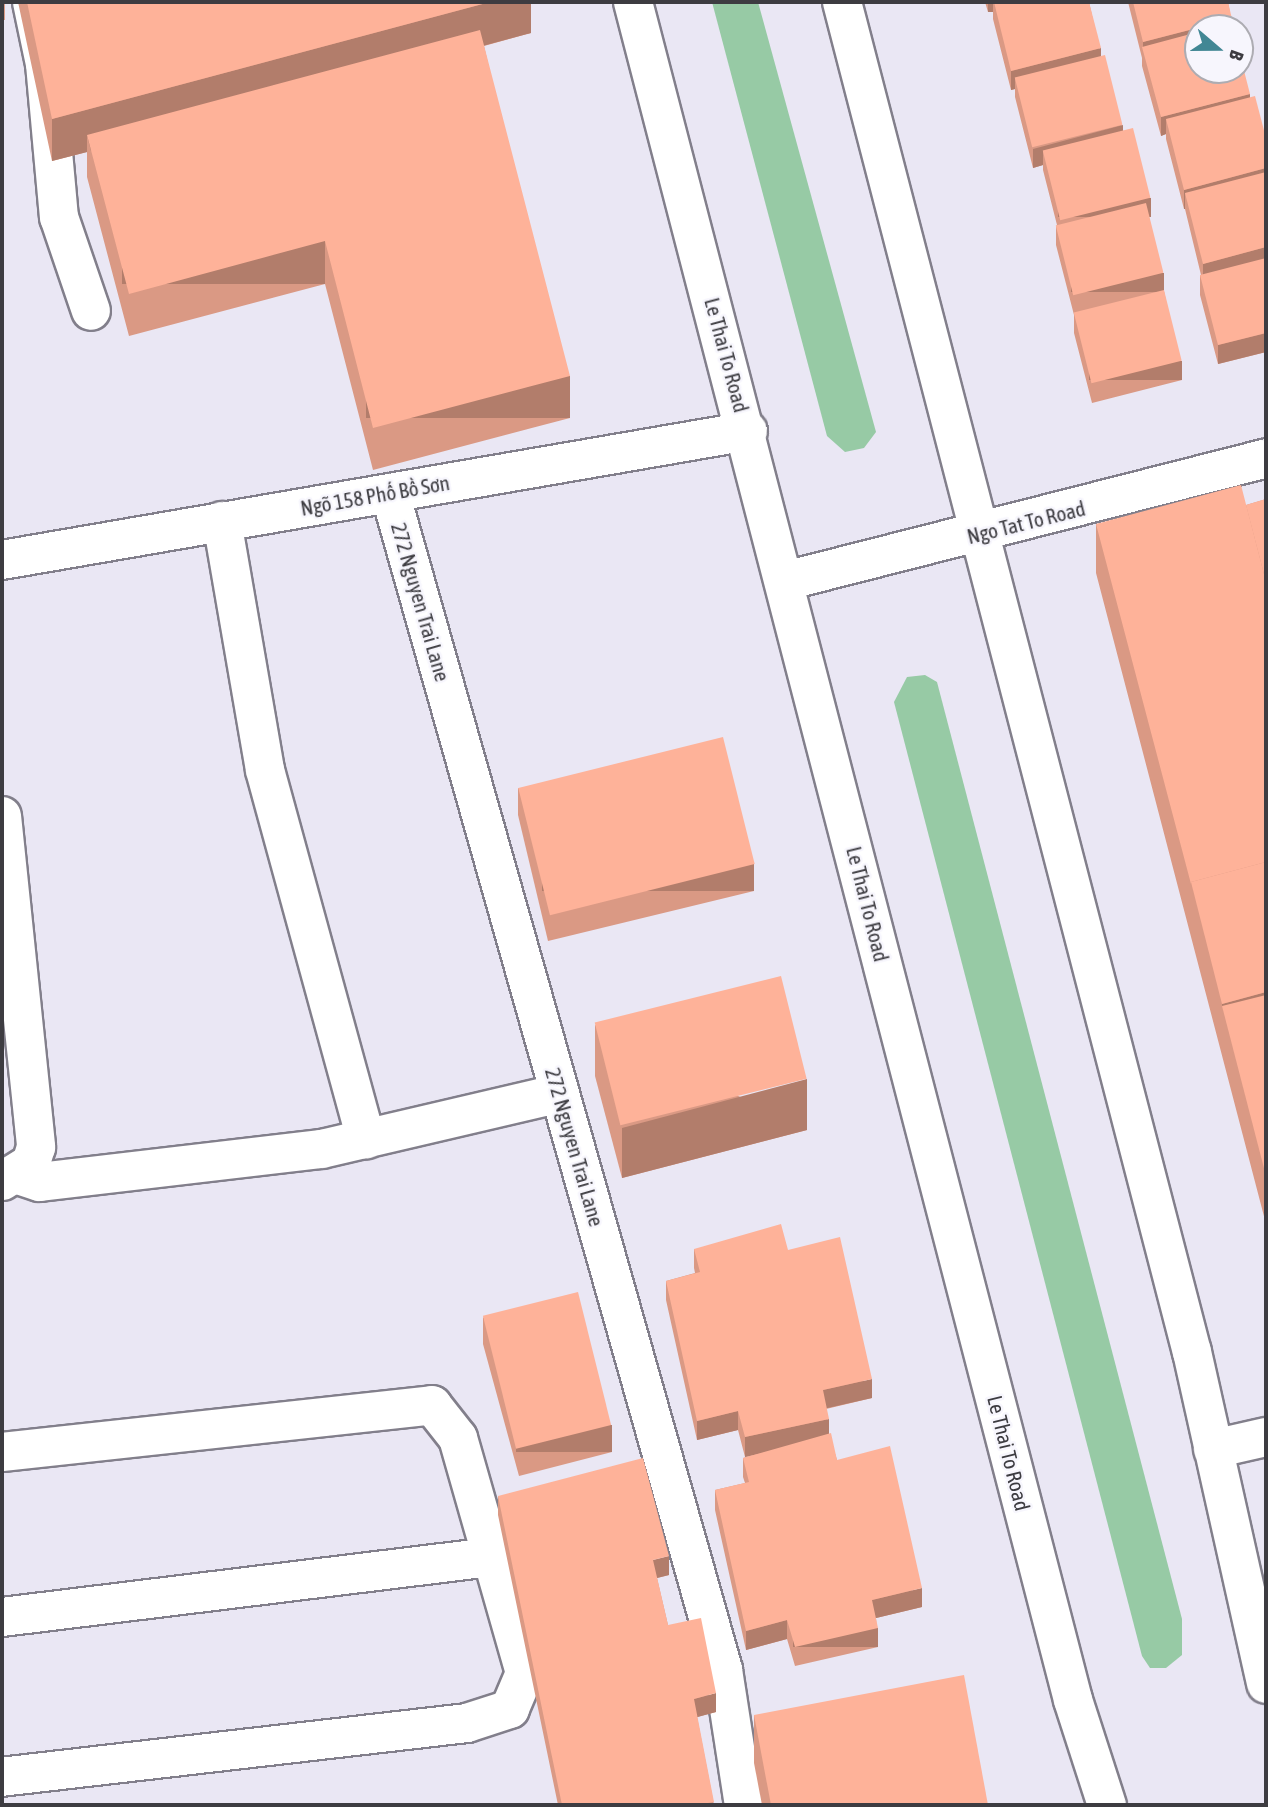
<!DOCTYPE html>
<html>
<head>
<meta charset="utf-8">
<style>
  body { margin:0 }
  #map { position:relative; width:1268px; height:1807px; overflow:hidden; background:#eae7f4; font-family:"Asap Condensed",sans-serif }
  div>[style] { position:absolute }
  .green>* { inset:0; background:#97caa5 }
  .roads { filter:drop-shadow(2px 0 #827f8b) drop-shadow(-2px 0 #827f8b) drop-shadow(0 2px #827f8b) drop-shadow(0 -2px #827f8b) }
  .minor>* { height:38px; margin:-19px; padding:0 19px; transform-origin:19px; border-radius:19px; background:#fff }
  .major>* { height:38px; margin:-19px; padding:0 19px; transform-origin:19px; border-radius:19px; background:#fff }
  .wall>* { inset:0; background:#da9984; transform-origin:0 0 }
  .shaded-wall>* { inset:0; background:#b27d6b; transform-origin:0 0 }
  .building>* { inset:0; background:#feb299; transform-origin:0 0 }
  span { translate:-50% -50%; white-space:nowrap; text-align:center; line-height:1.15; -webkit-text-stroke:5px #f7f6fd; paint-order:stroke }
  .street-label { font-size:21px; color:#3d3c41 }
  .frame { position:absolute; inset:0; border:4px solid #3d3c41; pointer-events:none }
  .north { position:absolute; left:1184px; top:14px; width:70px; height:70px; box-sizing:border-box; background:#f7f6fd; border:2px solid #adacb2; border-radius:50%; rotate:110deg; font-size:19px; font-weight:700; line-height:28px; text-align:center; color:#3d3c41 }
  .north::after { content:''; display:block; margin:auto; width:24px; height:32px; background:#428794; clip-path:polygon(50% 0,100% 100%,50% 72%,0 100%) }
</style>
</head>
<body>
<div id="map">
  <div class="green">
    <div style="clip-path:polygon(712px 2px,758px 2px,876px 432px,864px 448px,845px 452px,827px 436px)"></div>
    <div style="clip-path:polygon(925px 675px,937px 682px,1182px 1619px,1182px 1655px,1166px 1668px,1150px 1668px,1142px 1656px,894px 702px,907px 677px)"></div>
  </div>
  <div class="roads">
    <div class="minor">
      <div style="left:32px;top:2px;width:63px;rotate:78.2deg"></div>
      <div style="left:45px;top:64px;width:154px;rotate:84.8deg"></div>
      <div style="left:59px;top:217px;width:99px;rotate:71.2deg"></div>
      <div style="left:390px;top:493px;width:1223px;rotate:74.2deg"></div>
      <div style="left:723px;top:1670px;width:137px;rotate:81.2deg"></div>
      <div style="left:222px;top:521px;width:253px;rotate:80.2deg"></div>
      <div style="left:265px;top:770px;width:383px;rotate:74.7deg"></div>
      <div style="left:2px;top:560px;width:757px;rotate:-9.81deg"></div>
      <div style="left:785px;top:581px;width:496px;rotate:-14.3deg"></div>
      <div style="left:2px;top:816px;width:333px;rotate:84.1deg"></div>
      <div style="left:36px;top:1147px;width:17px;rotate:107deg"></div>
      <div style="left:31px;top:1163px;width:34px;rotate:148deg"></div>
      <div style="left:18px;top:1175px;width:23px;rotate:18deg"></div>
      <div style="left:40px;top:1182px;width:284px;rotate:-6.7deg"></div>
      <div style="left:322px;top:1149px;width:244px;rotate:-13.2deg"></div>
      <div style="left:1213px;top:1449px;width:54px;rotate:-12.8deg"></div>
      <div style="left:2px;top:1452px;width:433px;rotate:-6.2deg"></div>
      <div style="left:432px;top:1405px;width:42px;rotate:51.8deg"></div>
      <div style="left:458px;top:1438px;width:244px;rotate:74.1deg"></div>
      <div style="left:525px;top:1673px;width:39px;rotate:113deg"></div>
      <div style="left:510px;top:1709px;width:45px;rotate:162deg"></div>
      <div style="left:467px;top:1723px;width:468px;rotate:173.4deg"></div>
      <div style="left:2px;top:1617px;width:494px;rotate:-7deg"></div>
    </div>
    <div class="major">
      <div style="left:633px;top:2px;width:1754px;rotate:75.47deg"></div>
      <div style="left:1073px;top:1700px;width:110px;rotate:72.1deg"></div>
      <div style="left:842px;top:2px;width:1395px;rotate:75.47deg"></div>
      <div style="left:1192px;top:1352px;width:340px;rotate:77.4deg"></div>
    </div>
  </div>
  <div class="wall">
    <div style="left:2px;top:2px;width:3px;height:18px"></div>
    <div style="clip-path:polygon(18px 2px,531px 2px,531px 33px,484px 46px,570px 418px,373px 470px,325px 284px,129px 336px,87px 177px,87px 152px,52px 161px)"></div>
    <div style="clip-path:polygon(985px 2px,1089px 2px,1101px 56px,1123px 130px,1151px 217px,1149px 217px,1182px 380px,1092px 403px,1074px 333px,1074px 315px,1056px 245px,1056px 226px,1057px 225px,1043px 170px,1043px 165px,1033px 168px,1015px 97px,1015px 89px,1011px 90px,993px 19px,993px 11px,988px 12px)"></div>
    <div style="clip-path:polygon(1128px 2px,1228px 2px,1232px 25px,1250px 98px,1266px 138px,1266px 352px,1218px 364px,1200px 295px,1200px 275px,1201px 275px,1185px 209px,1184px 209px,1166px 139px,1166px 134px,1161px 136px,1142px 66px,1142px 58px)"></div>
    <div style="clip-path:polygon(1266px 499px,1266px 1224px,1096px 573px,1096px 524px,1246px 505px)"></div>
    <div style="clip-path:polygon(518px 788px,754px 891px,548px 941px,518px 815px)"></div>
    <div style="clip-path:polygon(595px 1025px,807px 1130px,622px 1178px,595px 1076px)"></div>
    <div style="clip-path:polygon(694px 1249px,788px 1250px,872px 1398px,826px 1409px,829px 1434px,837px 1460px,922px 1607px,876px 1618px,878px 1647px,795px 1666px,787px 1639px,746px 1650px,715px 1510px,715px 1490px,745px 1483px,743px 1477px,743px 1458px,761px 1453px,745px 1457px,738px 1430px,697px 1440px,666px 1300px,666px 1281px,695px 1273px,694px 1268px)"></div>
    <div style="clip-path:polygon(483px 1317px,612px 1452px,519px 1476px,483px 1344px)"></div>
    <div style="clip-path:polygon(498px 1496px,669px 1575px,657px 1578px,668px 1625px,716px 1712px,697px 1717px,714px 1805px,558px 1805px,498px 1515px)"></div>
    <div style="clip-path:polygon(754px 1715px,988px 1805px,762px 1805px,754px 1763px)"></div>
  </div>
  <div class="shaded-wall">
    <div style="clip-path:polygon(490px 2px,531px 2px,531px 33px,91px 151px,87px 135px,87px 152px,52px 161px,52px 119px)"></div>
    <div style="left:988px;top:2px;width:5px;height:10px"></div>
    <div style="clip-path:polygon(1232px 19px,1232px 28px,1198px 28px,1198px 47px,1143px 50px,1143px 42px)"></div>
    <div style="clip-path:polygon(1101px 48px,1101px 67px,1015px 78px,1015px 89px,1011px 90px,1011px 71px)"></div>
    <div style="clip-path:polygon(1250px 94px,1250px 113px,1166px 119px,1166px 134px,1161px 136px,1161px 117px)"></div>
    <div style="clip-path:polygon(1123px 125px,1123px 144px,1043px 151px,1043px 165px,1033px 168px,1033px 149px)"></div>
    <div style="clip-path:polygon(1266px 168px,1266px 187px,1185px 193px,1185px 209px,1184px 209px,1184px 190px)"></div>
    <div style="left:1151px;top:198px;width:19px;height:93px;rotate:90deg"></div>
    <div style="left:325px;top:241px;width:43px;height:203px;rotate:90deg"></div>
    <div style="clip-path:polygon(1266px 247px,1266px 266px,1203px 283px,1203px 264px)"></div>
    <div style="left:1164px;top:273px;width:19px;height:93px;rotate:90deg"></div>
    <div style="clip-path:polygon(1266px 333px,1266px 352px,1218px 364px,1218px 345px)"></div>
    <div style="left:1182px;top:361px;width:19px;height:93px;rotate:90deg"></div>
    <div style="left:570px;top:376px;width:42px;height:204px;rotate:90deg"></div>
    <div style="left:754px;top:864px;width:27px;height:212px;rotate:90deg"></div>
    <div style="clip-path:polygon(1266px 992px,1266px 1043px,1222px 1006px,1222px 1004px)"></div>
    <div style="clip-path:polygon(807px 1079px,807px 1130px,622px 1178px,622px 1128px)"></div>
    <div style="clip-path:polygon(872px 1379px,872px 1398px,823px 1409px,823px 1390px)"></div>
    <div style="clip-path:polygon(738px 1411px,738px 1430px,697px 1440px,697px 1421px)"></div>
    <div style="clip-path:polygon(829px 1419px,829px 1438px,745px 1457px,745px 1437px)"></div>
    <div style="left:612px;top:1425px;width:27px;height:96px;rotate:90deg"></div>
    <div style="clip-path:polygon(669px 1556px,669px 1575px,653px 1579px,653px 1560px)"></div>
    <div style="clip-path:polygon(922px 1588px,922px 1607px,872px 1619px,872px 1600px)"></div>
    <div style="clip-path:polygon(787px 1620px,787px 1639px,746px 1650px,746px 1631px)"></div>
    <div style="left:878px;top:1628px;width:19px;height:85px;rotate:90deg"></div>
    <div style="clip-path:polygon(716px 1693px,716px 1712px,694px 1718px,694px 1699px)"></div>
  </div>
  <div class="building">
    <div style="clip-path:polygon(27px 2px,490px 2px,52px 119px)"></div>
    <div style="clip-path:polygon(994px 2px,1089px 2px,1101px 48px,1011px 71px)"></div>
    <div style="clip-path:polygon(1133px 2px,1228px 2px,1232px 19px,1143px 42px)"></div>
    <div style="clip-path:polygon(1232px 23px,1233px 28px,1213px 28px)"></div>
    <div style="clip-path:polygon(480px 30px,570px 376px,373px 428px,325px 241px,129px 294px,87px 135px)"></div>
    <div style="clip-path:polygon(1198px 32px,1198px 70px,1240px 70px,1240px 55px,1250px 94px,1161px 117px,1142px 47px)"></div>
    <div style="left:1105px;top:55px;width:72px;height:93px;rotate:76deg"></div>
    <div style="clip-path:polygon(1255px 96px,1266px 138px,1266px 168px,1184px 190px,1166px 119px)"></div>
    <div style="left:1133px;top:128px;width:72px;height:93px;rotate:76deg"></div>
    <div style="clip-path:polygon(1266px 172px,1266px 247px,1203px 264px,1185px 193px)"></div>
    <div style="left:1146px;top:203px;width:72px;height:93px;rotate:76deg"></div>
    <div style="clip-path:polygon(1266px 258px,1266px 333px,1218px 345px,1200px 275px)"></div>
    <div style="left:1164px;top:290px;width:73px;height:93px;rotate:76deg"></div>
    <div style="clip-path:polygon(1241px 485px,1266px 582px,1266px 862px,1191px 882px,1191px 884px,1096px 524px)"></div>
    <div style="clip-path:polygon(1266px 499px,1266px 582px,1246px 505px)"></div>
    <div style="left:723px;top:737px;width:131px;height:211px;rotate:76deg"></div>
    <div style="clip-path:polygon(1266px 862px,1266px 992px,1222px 1004px,1191px 882px)"></div>
    <div style="left:781px;top:976px;width:106px;height:192px;rotate:76deg"></div>
    <div style="clip-path:polygon(1266px 995px,1266px 1176px,1222px 1006px)"></div>
    <div style="clip-path:polygon(781px 1224px,788px 1250px,840px 1237px,872px 1379px,823px 1390px,829px 1419px,745px 1437px,738px 1411px,697px 1421px,666px 1281px,700px 1272px,694px 1249px)"></div>
    <div style="left:578px;top:1292px;width:137px;height:98px;rotate:76deg"></div>
    <div style="clip-path:polygon(831px 1433px,837px 1460px,890px 1446px,922px 1588px,872px 1600px,878px 1628px,795px 1647px,787px 1620px,746px 1631px,715px 1490px,749px 1482px,743px 1458px)"></div>
    <div style="clip-path:polygon(643px 1458px,669px 1556px,653px 1560px,668px 1625px,701px 1618px,716px 1693px,694px 1699px,714px 1802px,696px 1805px,562px 1805px,498px 1496px)"></div>
    <div style="clip-path:polygon(964px 1675px,988px 1805px,771px 1805px,754px 1715px)"></div>
  </div>
  <div class="street-label">
    <span style="left:727px;top:355px;rotate:75deg">Le Thai To Road</span>
    <span style="left:375px;top:495px;rotate:-10deg">Ngõ 158 Phố Bồ Sơn</span>
    <span style="left:1026px;top:522px;rotate:-14deg">Ngo Tat To Road</span>
    <span style="left:421px;top:602px;rotate:74deg">272 Nguyen Trai Lane</span>
    <span style="left:868px;top:904px;rotate:76deg">Le Thai To Road</span>
    <span style="left:575px;top:1147px;rotate:74deg">272 Nguyen Trai Lane</span>
    <span style="left:1009px;top:1453px;rotate:76deg">Le Thai To Road</span>
  </div>
  <div class="frame"></div>
  <div class="north">B</div>
</div>
</body>
</html>
